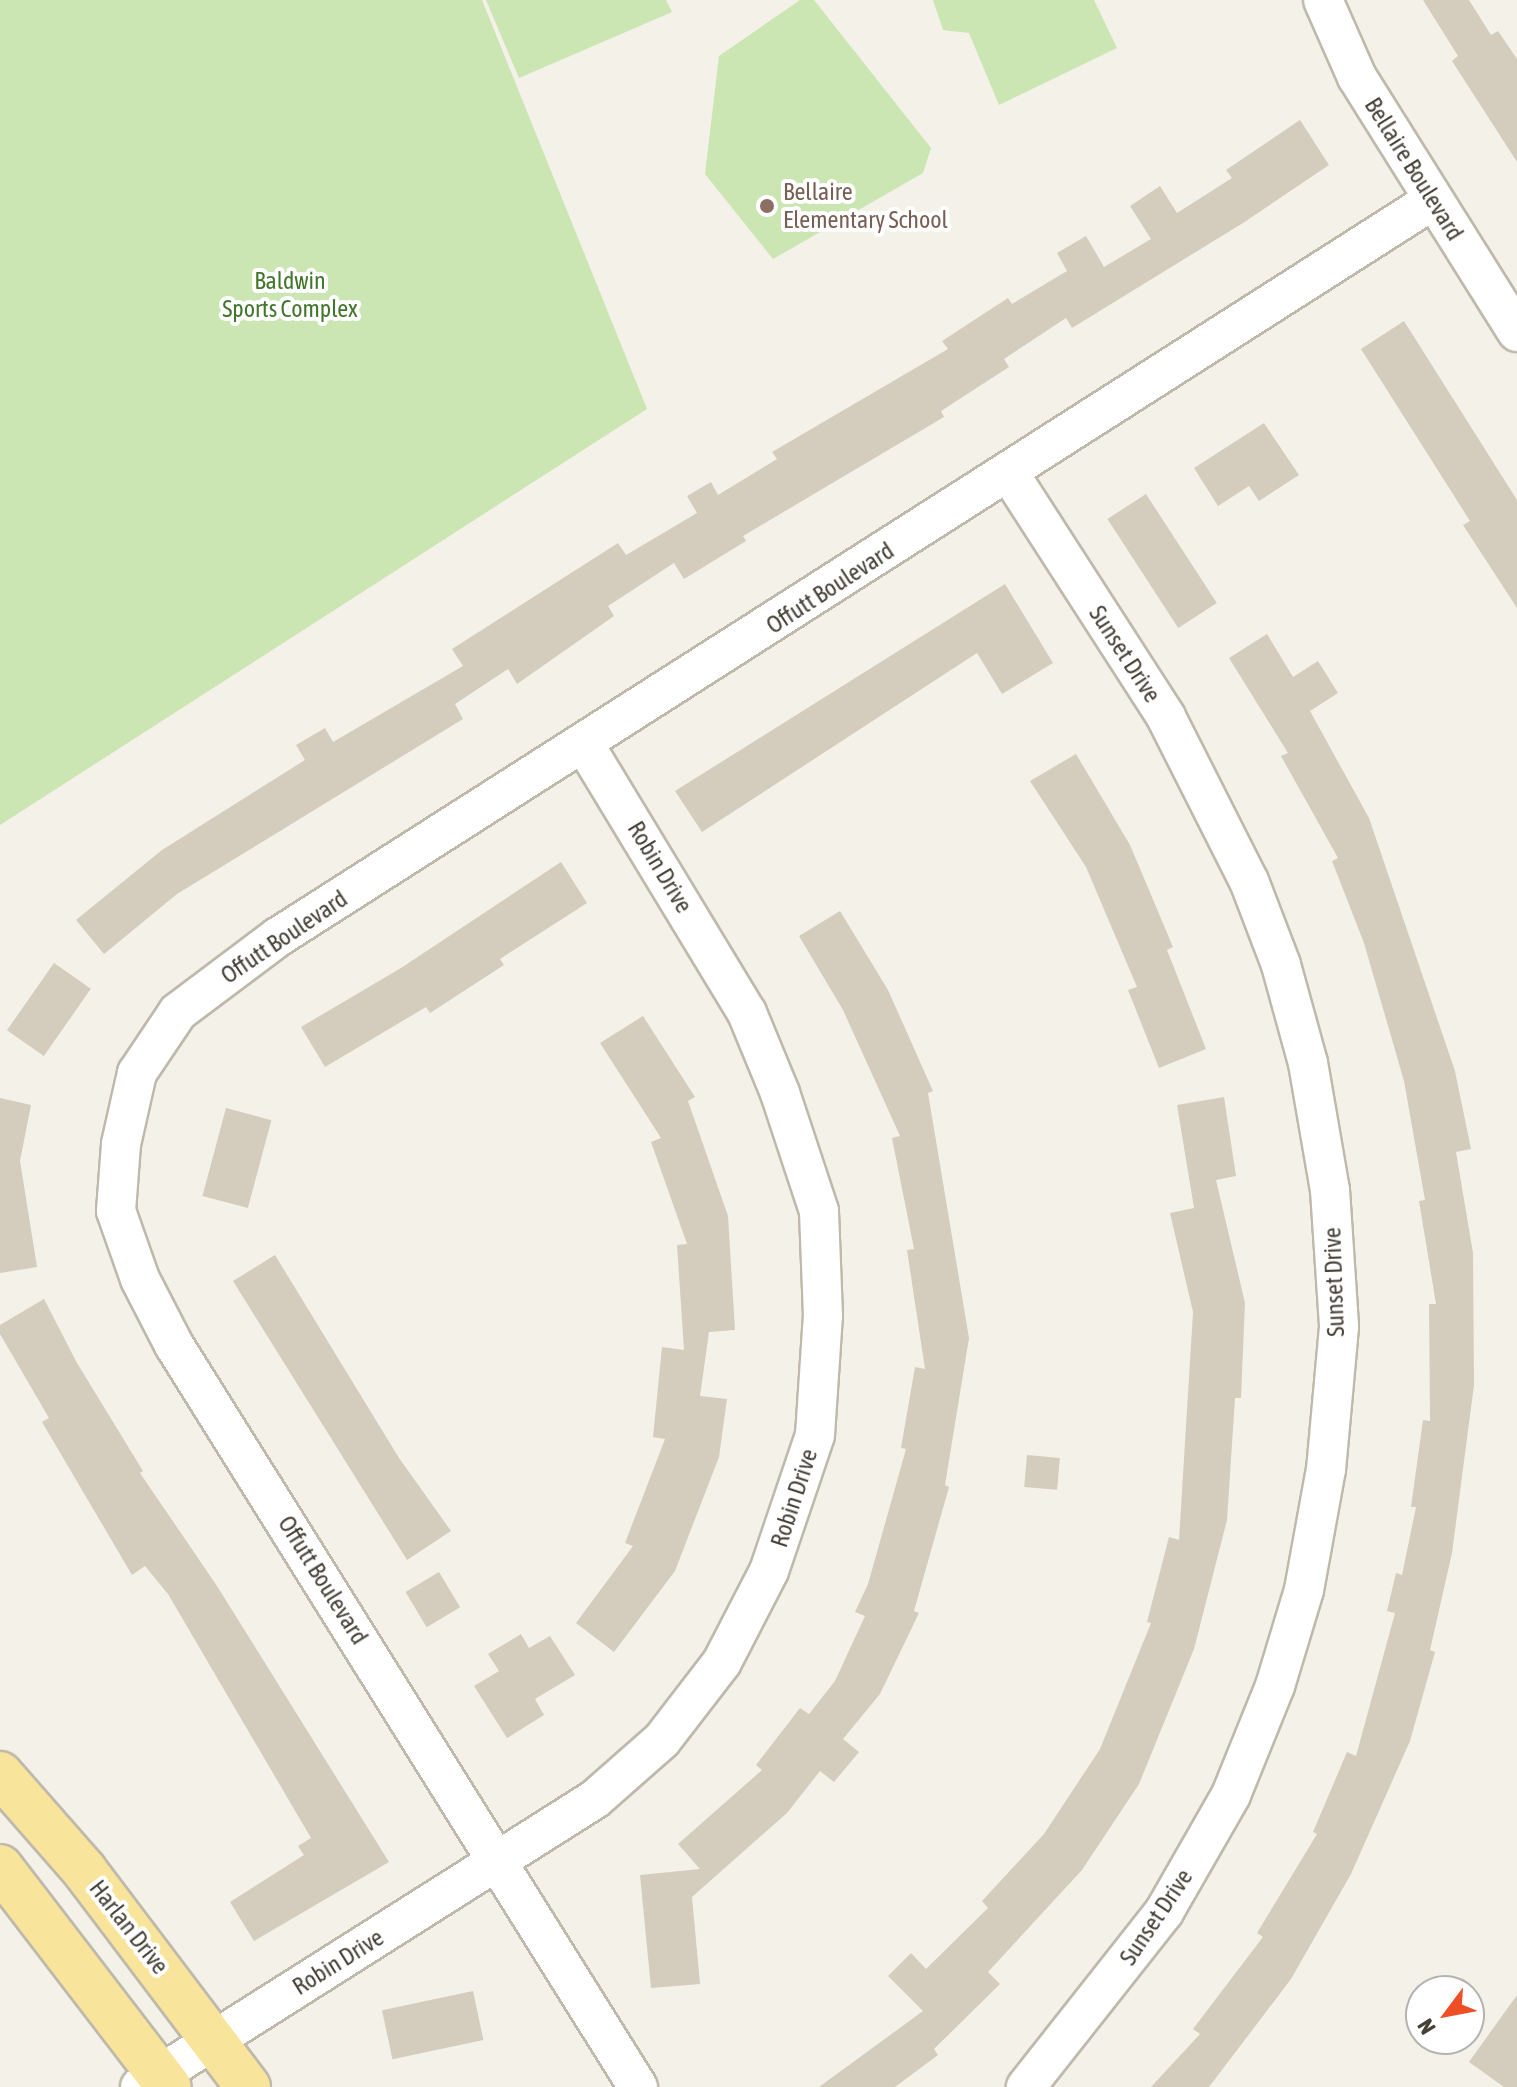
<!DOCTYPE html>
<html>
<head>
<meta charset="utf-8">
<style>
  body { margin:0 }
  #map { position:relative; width:1517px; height:2087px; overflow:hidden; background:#f3f1e8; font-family:"Asap Condensed",sans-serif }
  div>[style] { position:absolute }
  .green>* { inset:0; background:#cbe5b3 }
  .building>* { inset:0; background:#d4cdbe; transform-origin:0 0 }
  .roads { filter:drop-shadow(2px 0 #beb9ab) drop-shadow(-2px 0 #beb9ab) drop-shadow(0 2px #beb9ab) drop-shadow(0 -2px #beb9ab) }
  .minor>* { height:38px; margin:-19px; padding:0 19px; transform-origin:19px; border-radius:19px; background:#fff }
  .primary>* { height:44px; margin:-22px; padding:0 22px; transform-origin:22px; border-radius:22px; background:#f9e49b }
  .dots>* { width:22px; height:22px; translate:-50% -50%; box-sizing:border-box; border:4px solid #fff; border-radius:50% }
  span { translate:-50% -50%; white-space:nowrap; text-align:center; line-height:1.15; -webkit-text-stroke:8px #fff; paint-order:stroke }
  .street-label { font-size:24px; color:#464137 }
  .education-label { font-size:24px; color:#785e54 }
  .left { translate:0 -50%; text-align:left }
  .park-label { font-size:24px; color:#44752d }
  .north { position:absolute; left:1405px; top:1975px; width:80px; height:80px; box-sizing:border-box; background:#fff; border:2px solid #b5b3af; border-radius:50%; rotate:238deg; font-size:22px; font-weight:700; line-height:32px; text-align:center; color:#464137 }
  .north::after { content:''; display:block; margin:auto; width:28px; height:36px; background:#ee4f24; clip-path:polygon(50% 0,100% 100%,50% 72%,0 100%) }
</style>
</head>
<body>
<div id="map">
  <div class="green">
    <div style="clip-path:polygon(0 0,482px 0,647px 409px,0 825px)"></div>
    <div style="clip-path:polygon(486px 0,666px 0,672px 12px,519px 78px)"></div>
    <div style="clip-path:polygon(800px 0,814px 0,931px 148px,923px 173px,773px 259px,705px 174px,719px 56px)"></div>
    <div style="clip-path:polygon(933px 0,1094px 0,1117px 48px,999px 105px,969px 33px,943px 30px)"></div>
  </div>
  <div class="building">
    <div style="clip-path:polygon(1423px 0,1469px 0,1491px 35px,1498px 31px,1517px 59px,1517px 162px,1452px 61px,1458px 56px)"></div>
    <div style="clip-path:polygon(1300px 120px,1329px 165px,1243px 223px,1072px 328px,1066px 318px,1004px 359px,1009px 367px,941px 411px,944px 417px,743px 536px,746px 541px,684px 579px,674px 563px,608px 606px,614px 616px,517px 684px,508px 669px,455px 704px,463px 719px,177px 894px,104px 954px,76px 920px,162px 850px,305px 760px,296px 745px,325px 728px,333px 742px,463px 666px,452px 649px,618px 543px,626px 555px,697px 513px,687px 496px,711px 482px,718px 495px,777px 459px,772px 452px,948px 349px,942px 341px,1008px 298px,1012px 304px,1067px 271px,1057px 253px,1086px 236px,1104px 267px,1151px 239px,1130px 206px,1160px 186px,1177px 213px,1232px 178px,1226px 170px)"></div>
    <div style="clip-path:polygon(1404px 321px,1517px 500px,1517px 608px,1463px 525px,1470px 521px,1361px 349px)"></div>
    <div style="clip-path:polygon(1264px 423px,1299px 475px,1259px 501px,1249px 486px,1218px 506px,1194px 468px)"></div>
    <div style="left:1146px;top:494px;width:130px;height:46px;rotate:57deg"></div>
    <div style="clip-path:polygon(1005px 584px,1053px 663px,1002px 694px,977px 653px,702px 832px,675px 791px)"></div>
    <div style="clip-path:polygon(1267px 634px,1293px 677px,1318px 661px,1338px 693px,1310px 711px,1369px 818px,1455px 1071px,1471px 1149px,1456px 1152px,1473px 1253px,1474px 1385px,1452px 1553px,1430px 1650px,1435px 1652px,1410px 1741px,1351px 1874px,1291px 1979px,1209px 2087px,1151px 2087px,1200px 2034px,1193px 2029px,1263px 1937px,1257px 1933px,1317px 1834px,1313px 1832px,1347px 1752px,1356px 1756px,1395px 1613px,1387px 1611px,1396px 1573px,1402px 1575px,1416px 1507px,1411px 1507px,1423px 1420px,1430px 1421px,1429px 1304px,1436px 1304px,1419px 1201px,1425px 1200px,1404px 1081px,1364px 943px,1332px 861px,1338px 858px,1281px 756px,1288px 753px,1229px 658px)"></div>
    <div style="clip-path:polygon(1076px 754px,1130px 845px,1173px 947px,1167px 950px,1206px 1049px,1159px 1068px,1128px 990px,1137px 987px,1086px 867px,1030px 781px)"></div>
    <div style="clip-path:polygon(561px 862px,587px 903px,500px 959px,504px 965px,430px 1013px,426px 1007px,325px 1067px,301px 1027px,401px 968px)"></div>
    <div style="clip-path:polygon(840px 911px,888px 990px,933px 1091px,928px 1093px,969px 1338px,945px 1485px,949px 1487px,914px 1611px,919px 1613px,880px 1694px,843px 1739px,859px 1752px,834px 1782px,820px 1771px,787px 1813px,692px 1897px,700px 1984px,651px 1988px,640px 1875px,700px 1869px,678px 1844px,762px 1770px,756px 1765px,800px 1708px,809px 1714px,835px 1681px,865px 1616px,855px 1612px,868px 1584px,906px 1449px,901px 1448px,915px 1367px,925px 1369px,907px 1250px,914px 1249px,892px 1138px,900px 1136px,843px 1010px,799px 936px)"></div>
    <div style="left:54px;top:963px;width:45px;height:82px;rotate:35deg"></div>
    <div style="clip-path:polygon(643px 1016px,695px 1097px,688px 1101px,728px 1216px,735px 1330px,709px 1332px,700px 1396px,727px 1399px,719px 1457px,675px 1571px,614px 1652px,576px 1623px,633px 1546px,625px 1543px,665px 1439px,653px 1437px,662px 1347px,684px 1350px,677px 1245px,687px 1244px,651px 1142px,661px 1138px,600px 1043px)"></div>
    <div style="clip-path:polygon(1224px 1097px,1236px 1176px,1216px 1180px,1245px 1303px,1241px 1398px,1235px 1398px,1227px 1520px,1194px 1649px,1139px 1784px,1082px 1870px,988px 1972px,1000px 1984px,934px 2049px,938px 2055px,895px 2087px,819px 2087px,923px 2011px,888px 1976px,911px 1953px,926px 1969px,988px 1908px,982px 1901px,1044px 1834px,1100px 1749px,1151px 1623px,1147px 1622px,1169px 1537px,1179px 1540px,1193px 1312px,1170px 1213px,1194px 1208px,1177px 1105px)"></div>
    <div style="clip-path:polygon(0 1098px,31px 1105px,20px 1161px,37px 1267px,0 1273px)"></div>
    <div style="left:226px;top:1108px;width:47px;height:91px;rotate:15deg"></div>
    <div style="clip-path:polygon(275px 1255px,399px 1458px,451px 1531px,407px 1560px,233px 1281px)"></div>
    <div style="clip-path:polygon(44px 1299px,77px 1363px,143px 1471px,140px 1473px,217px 1586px,389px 1862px,254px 1941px,230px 1902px,304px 1855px,298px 1846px,311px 1838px,168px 1594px,145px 1566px,132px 1575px,42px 1422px,49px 1418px,0 1334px,0 1325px)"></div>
    <div style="left:1027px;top:1455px;width:33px;height:32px;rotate:5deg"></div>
    <div style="left:439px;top:1572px;width:41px;height:39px;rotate:59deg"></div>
    <div style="clip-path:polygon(521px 1634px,529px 1648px,550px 1636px,575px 1675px,535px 1699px,544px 1715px,507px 1738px,474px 1686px,499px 1671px,488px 1654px)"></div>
    <div style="left:473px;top:1991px;width:50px;height:93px;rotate:78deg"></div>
    <div style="clip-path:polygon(1517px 1995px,1517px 2087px,1504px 2087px,1469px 2062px)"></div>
  </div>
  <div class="roads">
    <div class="minor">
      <div style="left:1323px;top:0;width:84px;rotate:66.2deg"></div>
      <div style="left:1357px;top:77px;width:301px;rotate:57.9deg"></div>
      <div style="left:1009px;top:473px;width:290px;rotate:57.2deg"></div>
      <div style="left:1166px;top:717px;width:184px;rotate:63.2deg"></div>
      <div style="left:1249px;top:881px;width:90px;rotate:69.1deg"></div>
      <div style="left:1281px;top:965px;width:102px;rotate:74.6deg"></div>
      <div style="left:1308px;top:1063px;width:129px;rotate:80.2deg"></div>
      <div style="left:1330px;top:1190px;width:137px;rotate:86.2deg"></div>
      <div style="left:1339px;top:1327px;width:143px;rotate:95.2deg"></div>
      <div style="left:1326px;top:1469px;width:123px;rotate:100.3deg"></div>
      <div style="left:1304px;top:1590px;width:100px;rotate:106.8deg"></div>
      <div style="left:1275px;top:1686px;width:118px;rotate:112deg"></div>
      <div style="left:1231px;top:1795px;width:135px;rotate:119.8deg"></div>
      <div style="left:1164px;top:1912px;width:223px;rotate:128.3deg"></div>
      <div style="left:140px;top:2087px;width:538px;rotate:-32.33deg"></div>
      <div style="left:595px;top:1799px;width:89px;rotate:-41.4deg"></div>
      <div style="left:662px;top:1740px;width:98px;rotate:-52.4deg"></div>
      <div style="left:722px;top:1662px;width:102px;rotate:-62.7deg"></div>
      <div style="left:769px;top:1571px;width:144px;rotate:-71.3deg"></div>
      <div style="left:815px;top:1435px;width:119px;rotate:-86.2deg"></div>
      <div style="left:823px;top:1316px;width:105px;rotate:-92.2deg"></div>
      <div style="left:819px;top:1211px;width:124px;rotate:-108.3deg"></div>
      <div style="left:780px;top:1093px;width:87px;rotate:-112.4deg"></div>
      <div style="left:747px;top:1013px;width:315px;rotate:-121.2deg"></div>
      <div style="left:638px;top:2087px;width:875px;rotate:-122.02deg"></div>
      <div style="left:174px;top:1345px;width:74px;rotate:-117.3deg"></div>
      <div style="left:140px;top:1279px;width:72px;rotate:-109.4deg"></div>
      <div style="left:116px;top:1211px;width:67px;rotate:-85.7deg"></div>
      <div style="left:121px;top:1144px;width:73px;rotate:-77.3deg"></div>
      <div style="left:137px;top:1073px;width:73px;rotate:-56.1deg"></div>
      <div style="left:178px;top:1012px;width:125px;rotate:-36.9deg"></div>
      <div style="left:278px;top:937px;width:1370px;rotate:-32.54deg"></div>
    </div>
    <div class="primary">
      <div style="left:0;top:1774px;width:128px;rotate:48.8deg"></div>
      <div style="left:84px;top:1870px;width:272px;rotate:52.9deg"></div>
      <div style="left:0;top:1867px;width:277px;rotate:52.5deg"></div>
    </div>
  </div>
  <div class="dots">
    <div style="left:767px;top:206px;background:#8d6e63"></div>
  </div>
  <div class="street-label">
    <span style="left:1414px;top:169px;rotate:58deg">Bellaire Boulevard</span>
    <span style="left:830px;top:588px;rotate:-33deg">Offutt Boulevard</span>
    <span style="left:1125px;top:654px;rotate:57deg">Sunset Drive</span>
    <span style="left:660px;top:867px;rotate:59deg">Robin Drive</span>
    <span style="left:284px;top:937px;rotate:-34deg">Offutt Boulevard</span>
    <span style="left:1334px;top:1282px;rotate:-92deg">Sunset Drive</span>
    <span style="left:794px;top:1498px;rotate:-72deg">Robin Drive</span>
    <span style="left:323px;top:1580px;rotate:58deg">Offutt Boulevard</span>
    <span style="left:1156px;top:1917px;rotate:-56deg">Sunset Drive</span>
    <span style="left:129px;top:1927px;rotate:52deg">Harlan Drive</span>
    <span style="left:338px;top:1962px;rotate:-32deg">Robin Drive</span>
  </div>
  <div class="education-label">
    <span class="left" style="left:783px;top:206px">Bellaire<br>Elementary School</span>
  </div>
  <div class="park-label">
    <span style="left:290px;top:295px">Baldwin<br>Sports Complex</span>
  </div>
  <div class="north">N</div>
</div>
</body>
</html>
